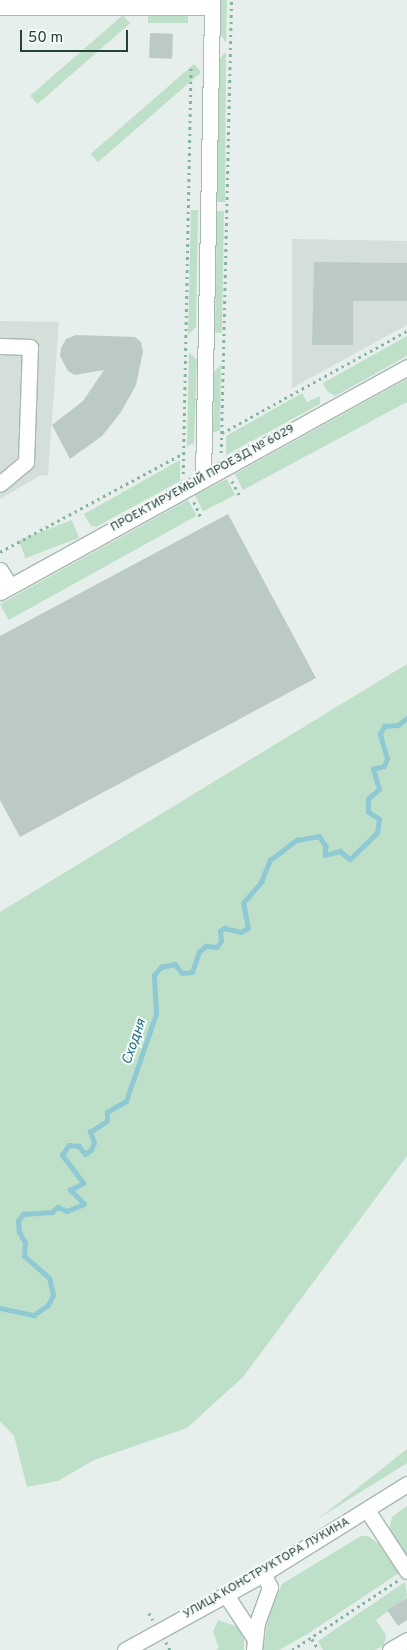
<!DOCTYPE html>
<html>
<head>
<meta charset="utf-8">
<style>
  body { margin:0 }
  #map { position:relative; width:407px; height:1650px; overflow:hidden; background:#e6efeb; font-family:Overpass,sans-serif }
  div>[style] { position:absolute }
  .built>* { inset:0; background:#d4dfda }
  .green>* { inset:0; background:#bfe0c8; transform-origin:0 0 }
  .stream>* { height:4.5px; margin:-2.25px; padding:0 2.25px; transform-origin:2.25px; border-radius:2.25px; background:#8ec9d4 }
  .building>* { inset:0; background:#bbcac4; transform-origin:0 0 }
  .path>* { height:2.5px; margin-top:-1.25px; transform-origin:0; background:repeating-linear-gradient(90deg,#86b3a5 0 2.5px,transparent 0 6.5px) }
  .roads { filter:drop-shadow(1px 0 #a8b8b2) drop-shadow(-1px 0 #a8b8b2) drop-shadow(0 1px #a8b8b2) drop-shadow(0 -1px #a8b8b2) }
  .minor>* { height:15px; margin:-7.5px; padding:0 7.5px; transform-origin:7.5px; border-radius:7.5px; background:#fff }
  span { translate:-50% -50%; white-space:nowrap; text-align:center; line-height:1.15; -webkit-text-stroke:4px #f7fbf9; paint-order:stroke }
  .street-label { font-size:12px; color:#24423a }
  .water-label { font-size:14px; color:#1c6f80; font-style:italic }
  .scale { position:absolute; left:20px; top:30px; width:108px; height:22px; box-sizing:border-box; border:2px solid #24423a; border-top:0; padding-left:6px; font-size:15px; line-height:18px; white-space:nowrap; color:#24423a; -webkit-text-stroke:4px #f7fbf9; paint-order:stroke }
</style>
</head>
<body>
<div id="map">
  <div class="built">
    <div style="clip-path:polygon(292px 239px,407px 241px,407px 325px,292px 388px)"></div>
    <div style="clip-path:polygon(0 321px,59px 322px,48px 475px,39px 476px,0 499px)"></div>
  </div>
  <div class="green">
    <div style="clip-path:polygon(220px 0,227px 0,226px 43px,220px 33px)"></div>
    <div style="left:123px;top:15px;width:11px;height:123px;rotate:49deg"></div>
    <div style="left:148px;top:15px;width:40px;height:8px"></div>
    <div style="clip-path:polygon(224px 53px,226px 53px,225px 202px,217px 202px,219px 61px)"></div>
    <div style="left:194px;top:64px;width:11px;height:137px;rotate:49deg"></div>
    <div style="clip-path:polygon(191px 210px,198px 210px,196px 327px,188px 335px)"></div>
    <div style="left:224px;top:211px;width:122px;height:7px;rotate:91deg"></div>
    <div style="clip-path:polygon(407px 336px,407px 356px,335px 396px,327px 391px,323px 383px)"></div>
    <div style="clip-path:polygon(189px 352px,197px 360px,194px 443px,187px 446px)"></div>
    <div style="clip-path:polygon(221px 364px,220px 430px,213px 433px,214px 372px)"></div>
    <div style="clip-path:polygon(407px 379px,407px 402px,243px 490px,235px 474px)"></div>
    <div style="clip-path:polygon(302px 393px,307px 402px,320px 396px,320px 404px,226px 455px,226px 436px)"></div>
    <div style="clip-path:polygon(180px 460px,180px 481px,96px 527px,91px 526px,84px 514px)"></div>
    <div style="left:227px;top:479px;width:18px;height:36px;rotate:63deg"></div>
    <div style="left:188px;top:500px;width:18px;height:215px;rotate:61deg"></div>
    <div style="left:72px;top:520px;width:19px;height:57px;rotate:69deg"></div>
    <div style="clip-path:polygon(407px 664px,407px 1156px,243px 1377px,187px 1428px,94px 1460px,58px 1481px,27px 1487px,14px 1436px,0 1421px,0 912px)"></div>
    <div style="clip-path:polygon(407px 1449px,407px 1463px,316px 1520px,354px 1491px)"></div>
    <div style="clip-path:polygon(407px 1506px,407px 1559px,389px 1529px,392px 1517px)"></div>
    <div style="clip-path:polygon(361px 1536px,368px 1536px,380px 1545px,399px 1573px,309px 1633px,279px 1650px,263px 1650px,269px 1614px,282px 1584px)"></div>
    <div style="clip-path:polygon(405px 1582px,407px 1597px,376px 1620px,386px 1635px,384px 1645px,375px 1650px,323px 1650px,318px 1641px)"></div>
    <div style="clip-path:polygon(218px 1620px,238px 1627px,244px 1638px,244px 1650px,216px 1650px,219px 1648px,213px 1632px)"></div>
  </div>
  <div class="stream">
    <div style="left:0;top:1308px;width:35px;rotate:12deg"></div>
    <div style="left:34px;top:1315px;width:17px;rotate:-36deg"></div>
    <div style="left:48px;top:1305px;width:11px;rotate:-63deg"></div>
    <div style="left:53px;top:1295px;width:17px;rotate:-103deg"></div>
    <div style="left:49px;top:1278px;width:33px;rotate:-139deg"></div>
    <div style="left:24px;top:1256px;width:13px;rotate:-86deg"></div>
    <div style="left:25px;top:1243px;width:13px;rotate:-119deg"></div>
    <div style="left:19px;top:1232px;width:11px;rotate:-95deg"></div>
    <div style="left:18px;top:1221px;width:9px;rotate:-54deg"></div>
    <div style="left:23px;top:1214px;width:29px;rotate:-4deg"></div>
    <div style="left:52px;top:1212px;width:8px;rotate:-40deg"></div>
    <div style="left:58px;top:1207px;width:10px;rotate:24deg"></div>
    <div style="left:67px;top:1211px;width:18px;rotate:-22deg"></div>
    <div style="left:84px;top:1204px;width:20px;rotate:-135deg"></div>
    <div style="left:70px;top:1190px;width:15px;rotate:-28deg"></div>
    <div style="left:83px;top:1183px;width:35px;rotate:-127deg"></div>
    <div style="left:62px;top:1155px;width:12px;rotate:-55deg"></div>
    <div style="left:69px;top:1145px;width:10px;rotate:6deg"></div>
    <div style="left:79px;top:1146px;width:10px;rotate:53deg"></div>
    <div style="left:85px;top:1154px;width:7px;rotate:-34deg"></div>
    <div style="left:91px;top:1150px;width:8px;rotate:-67deg"></div>
    <div style="left:94px;top:1143px;width:12px;rotate:-110deg"></div>
    <div style="left:90px;top:1132px;width:20px;rotate:-33deg"></div>
    <div style="left:107px;top:1121px;width:9px;rotate:-90deg"></div>
    <div style="left:107px;top:1112px;width:22px;rotate:-30deg"></div>
    <div style="left:126px;top:1101px;width:92px;rotate:-71deg"></div>
    <div style="left:156px;top:1014px;width:39px;rotate:-93deg"></div>
    <div style="left:154px;top:975px;width:11px;rotate:-49deg"></div>
    <div style="left:161px;top:967px;width:14px;rotate:-12deg"></div>
    <div style="left:175px;top:964px;width:11px;rotate:52deg"></div>
    <div style="left:182px;top:973px;width:10px;rotate:-6deg"></div>
    <div style="left:192px;top:972px;width:21px;rotate:-71deg"></div>
    <div style="left:199px;top:952px;width:9px;rotate:-41deg"></div>
    <div style="left:206px;top:946px;width:11px;rotate:5deg"></div>
    <div style="left:217px;top:947px;width:7px;rotate:-56deg"></div>
    <div style="left:221px;top:941px;width:10px;rotate:-96deg"></div>
    <div style="left:220px;top:931px;width:5px;rotate:-37deg"></div>
    <div style="left:224px;top:928px;width:17px;rotate:13deg"></div>
    <div style="left:241px;top:932px;width:8px;rotate:-30deg"></div>
    <div style="left:248px;top:928px;width:25px;rotate:-101deg"></div>
    <div style="left:243px;top:903px;width:28px;rotate:-49deg"></div>
    <div style="left:261px;top:882px;width:24px;rotate:-68deg"></div>
    <div style="left:270px;top:860px;width:34px;rotate:-37deg"></div>
    <div style="left:297px;top:840px;width:22px;rotate:-10deg"></div>
    <div style="left:319px;top:836px;width:12px;rotate:55deg"></div>
    <div style="left:326px;top:846px;width:9px;rotate:96deg"></div>
    <div style="left:325px;top:855px;width:16px;rotate:-15deg"></div>
    <div style="left:340px;top:851px;width:13px;rotate:39deg"></div>
    <div style="left:350px;top:859px;width:37px;rotate:-44deg"></div>
    <div style="left:377px;top:833px;width:14px;rotate:-82deg"></div>
    <div style="left:379px;top:819px;width:13px;rotate:-148deg"></div>
    <div style="left:368px;top:812px;width:13px;rotate:-90deg"></div>
    <div style="left:368px;top:799px;width:15px;rotate:-42deg"></div>
    <div style="left:379px;top:789px;width:21px;rotate:-107deg"></div>
    <div style="left:373px;top:769px;width:11px;rotate:-15deg"></div>
    <div style="left:384px;top:766px;width:8px;rotate:-67deg"></div>
    <div style="left:387px;top:759px;width:26px;rotate:-106deg"></div>
    <div style="left:380px;top:734px;width:9px;rotate:-63deg"></div>
    <div style="left:384px;top:726px;width:14px;rotate:-4deg"></div>
    <div style="left:398px;top:725px;width:11px;rotate:-38deg"></div>
  </div>
  <div class="building">
    <div style="left:150px;top:33px;width:23px;height:25px;rotate:2deg"></div>
    <div style="clip-path:polygon(314px 262px,407px 263px,407px 301px,353px 301px,353px 345px,312px 345px)"></div>
    <div style="clip-path:polygon(76px 335px,135px 337px,141px 342px,143px 351px,136px 385px,121px 412px,102px 436px,70px 459px,52px 425px,83px 401px,104px 370px,75px 375px,68px 371px,60px 356px,61px 348px,66px 339px)"></div>
    <div style="clip-path:polygon(228px 514px,316px 678px,20px 837px,0 800px,0 636px)"></div>
    <div style="clip-path:polygon(407px 1598px,407px 1620px,398px 1626px,387px 1610px)"></div>
  </div>
  <div class="path">
    <div style="left:222px;top:433px;width:211px;rotate:-28.9deg"></div>
    <div style="left:221px;top:453px;width:453px;rotate:-88.7deg"></div>
    <div style="left:183px;top:474px;width:406px;rotate:-88.9deg"></div>
    <div style="left:232px;top:481px;width:17px;rotate:62deg"></div>
    <div style="left:194px;top:502px;width:17px;rotate:65deg"></div>
    <div style="left:0;top:552px;width:209px;rotate:-28.3deg"></div>
    <div style="left:149px;top:1613px;width:8px;rotate:60deg"></div>
    <div style="left:312px;top:1639px;width:13px;rotate:58deg"></div>
    <div style="left:166px;top:1642px;width:9px;rotate:63deg"></div>
    <div style="left:292px;top:1650px;width:126px;rotate:-33.3deg"></div>
  </div>
  <div class="roads">
    <div class="minor">
      <div style="left:0;top:7px;width:212px"></div>
      <div style="left:0;top:346px;width:30px;rotate:2deg"></div>
      <div style="left:30px;top:347px;width:115px;rotate:92deg"></div>
      <div style="left:26px;top:462px;width:34px;rotate:140deg"></div>
      <div style="left:203px;top:479px;width:479px;rotate:-88.9deg"></div>
      <div style="left:0;top:570px;width:19px;rotate:58deg"></div>
      <div style="left:0;top:592px;width:465px;rotate:-28.9deg"></div>
      <div style="left:367px;top:1510px;width:73px;rotate:56.7deg"></div>
      <div style="left:226px;top:1595px;width:53px;rotate:56.6deg"></div>
      <div style="left:125px;top:1650px;width:158px;rotate:-28.8deg"></div>
      <div style="left:263px;top:1574px;width:170px;rotate:-32deg"></div>
      <div style="left:254px;top:1650px;width:27px;rotate:-84deg"></div>
      <div style="left:257px;top:1623px;width:38px;rotate:-70deg"></div>
      <div style="left:270px;top:1587px;width:15px;rotate:-118deg"></div>
      <div style="left:390px;top:1650px;width:20px;rotate:-30deg"></div>
    </div>
  </div>
  <div class="street-label">
    <span style="left:203px;top:479px;rotate:-29deg">ПРОЕКТИРУЕМЫЙ ПРОЕЗД № 6029</span>
    <span style="left:267px;top:1569px;rotate:-30deg">УЛИЦА КОНСТРУКТОРА ЛУКИНА</span>
  </div>
  <div class="water-label">
    <span style="left:135px;top:1042px;rotate:-71deg">Сходня</span>
  </div>
  <div class="scale">50 m</div>
</div>
</body>
</html>
